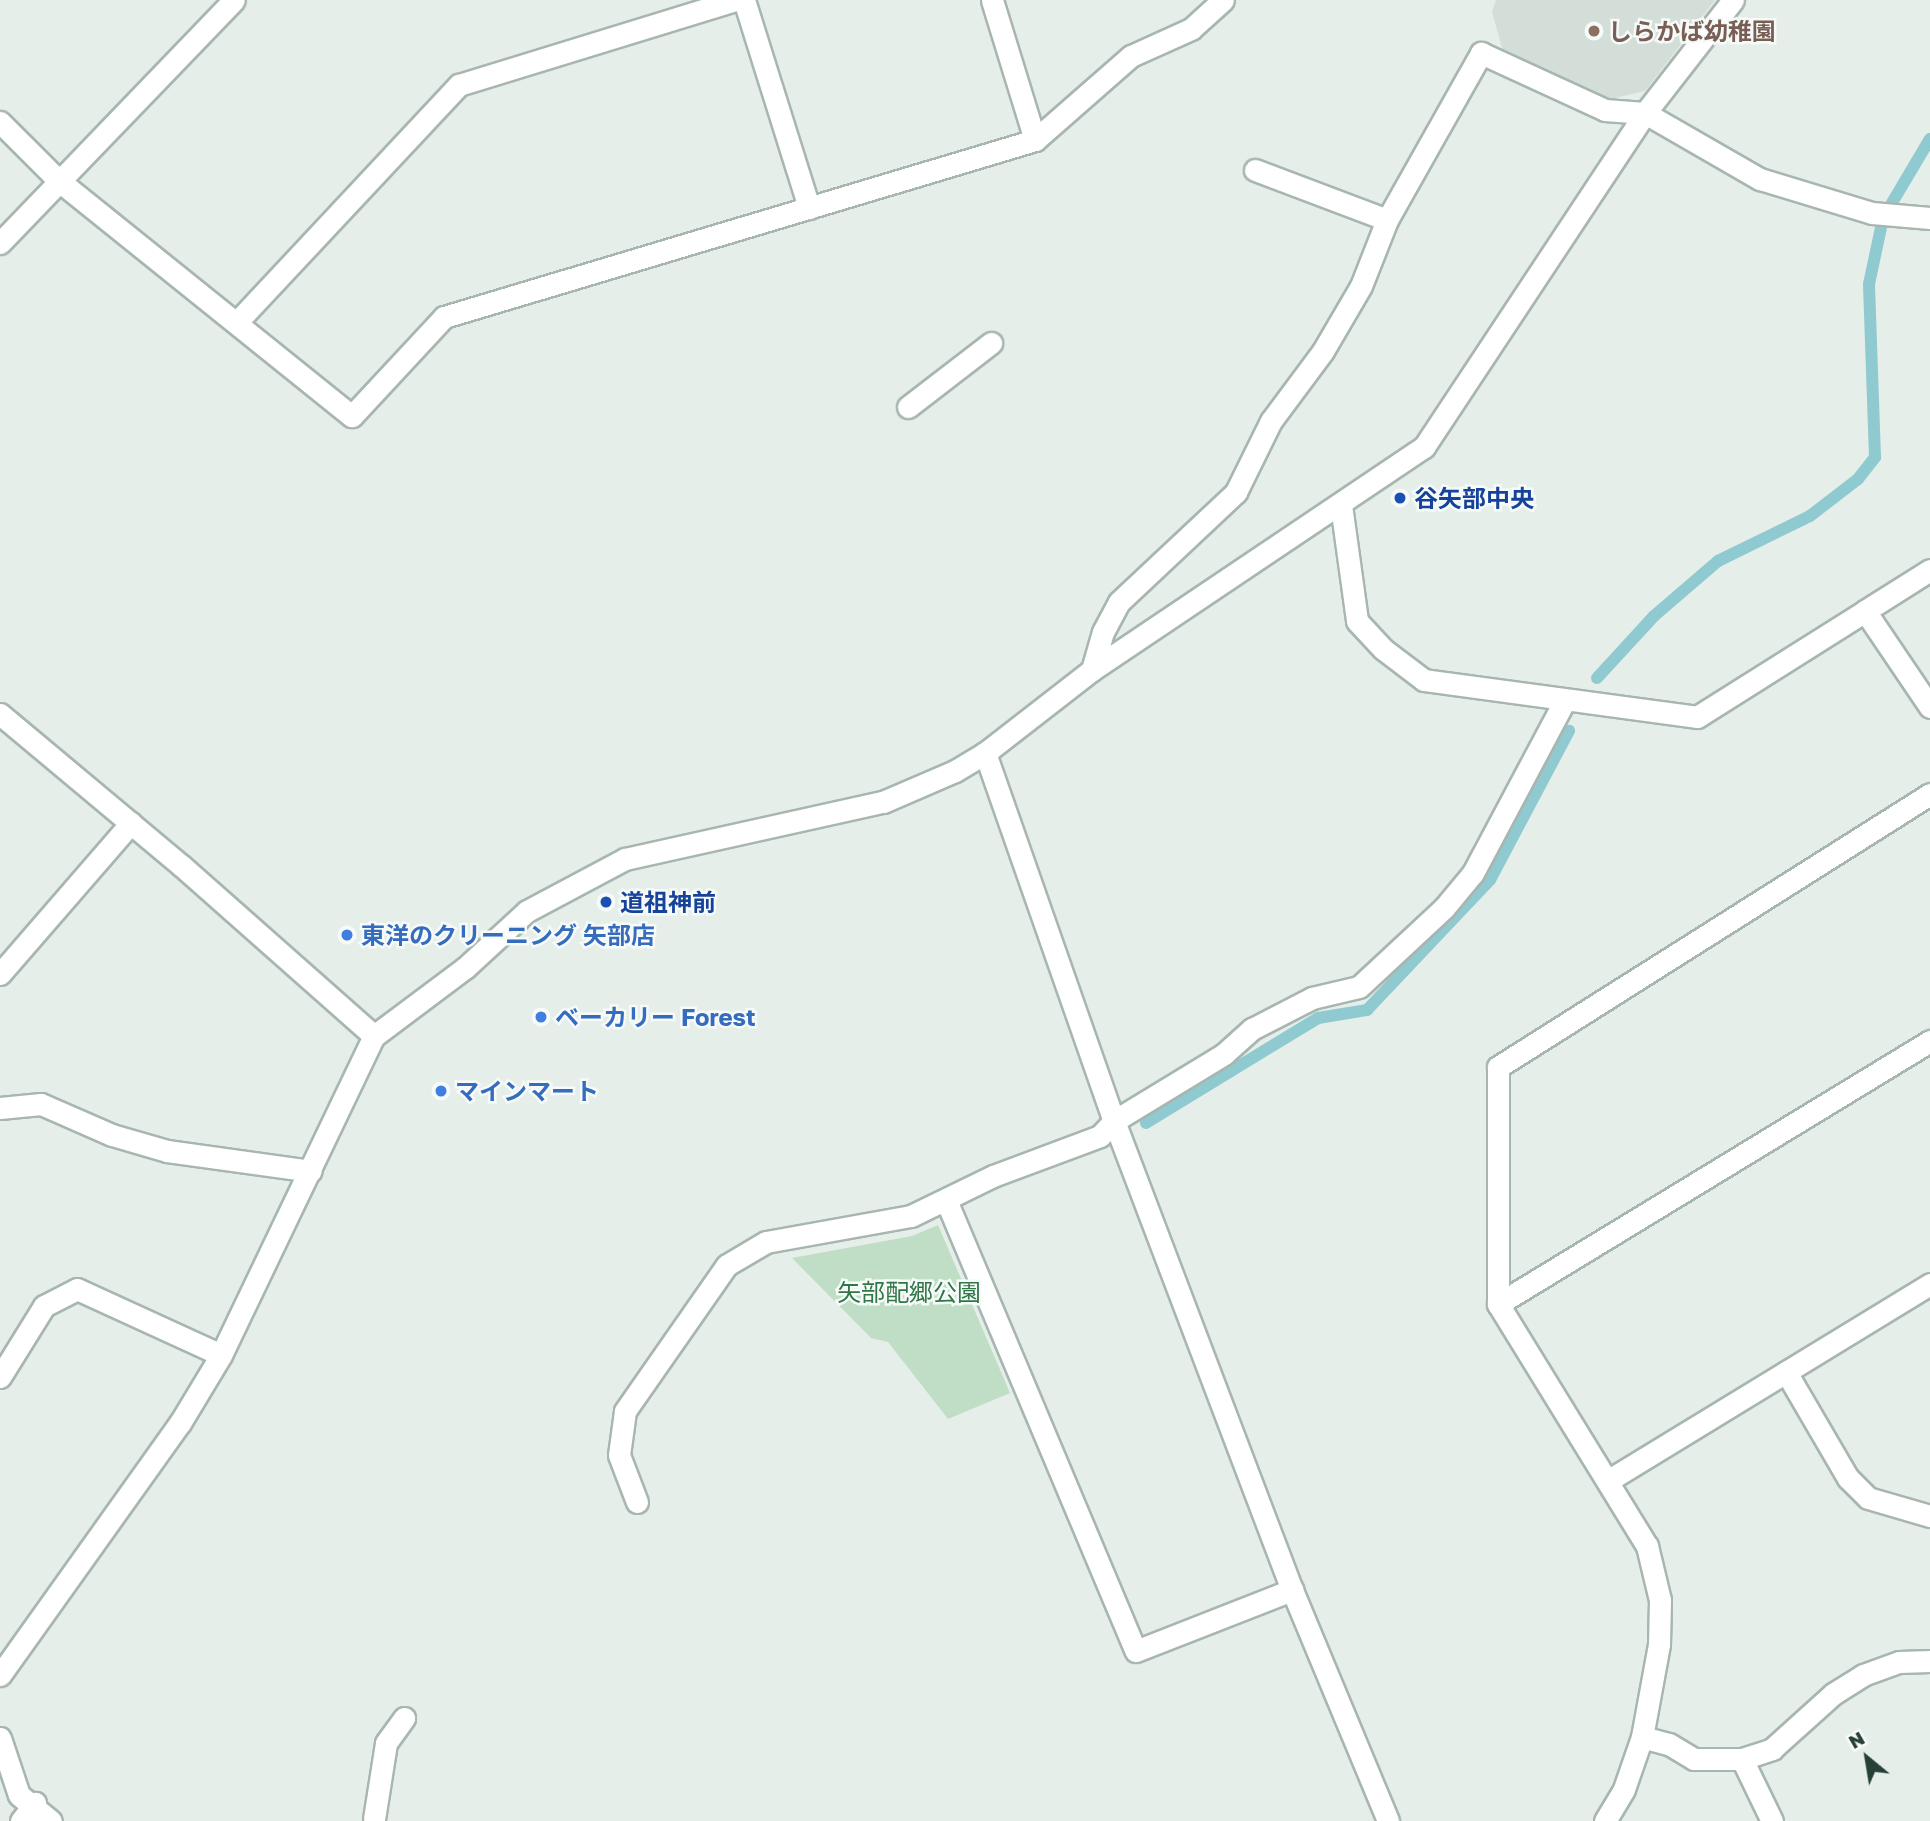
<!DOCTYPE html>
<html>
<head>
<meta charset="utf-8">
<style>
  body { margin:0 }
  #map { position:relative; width:1930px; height:1821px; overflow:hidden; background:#e6eeea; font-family:"Golos Text","Noto Sans JP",sans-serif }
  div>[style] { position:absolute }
  .built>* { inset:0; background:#d4ded9 }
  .green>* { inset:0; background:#c0dec6 }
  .stream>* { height:12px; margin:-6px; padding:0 6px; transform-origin:6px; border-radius:6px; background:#90cad1 }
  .roads { filter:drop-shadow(2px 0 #a8b6b1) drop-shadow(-2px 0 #a8b6b1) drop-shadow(0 2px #a8b6b1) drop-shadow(0 -2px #a8b6b1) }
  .minor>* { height:21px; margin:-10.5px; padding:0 10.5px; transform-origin:10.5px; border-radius:10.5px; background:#fff }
  .dots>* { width:19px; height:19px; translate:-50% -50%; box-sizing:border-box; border:4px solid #f6faf8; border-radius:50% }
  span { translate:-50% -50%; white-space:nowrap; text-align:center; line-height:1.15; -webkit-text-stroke:5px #f6faf8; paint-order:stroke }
  .education-label { font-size:24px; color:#785e54; font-weight:700 }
  .left { translate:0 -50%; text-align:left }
  .transit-label { font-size:24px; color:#164399; font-weight:700 }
  .shop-label { font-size:24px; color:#366cbe; font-weight:700 }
  .park-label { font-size:24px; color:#307647 }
  .north { position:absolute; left:1832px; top:1723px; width:70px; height:70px; -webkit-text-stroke:5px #f6faf8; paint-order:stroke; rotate:330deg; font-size:19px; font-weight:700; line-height:28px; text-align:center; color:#254037 }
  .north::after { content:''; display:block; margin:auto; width:24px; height:32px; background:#254037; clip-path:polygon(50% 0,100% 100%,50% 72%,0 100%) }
</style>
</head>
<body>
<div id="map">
  <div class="built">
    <div style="clip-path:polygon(1496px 0,1715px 0,1645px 91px,1611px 99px,1503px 51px,1492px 12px)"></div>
  </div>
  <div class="green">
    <div style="clip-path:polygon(938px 1225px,1010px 1393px,948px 1419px,888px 1342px,871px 1338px,792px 1258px,912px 1236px)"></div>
  </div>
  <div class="stream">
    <div style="left:1597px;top:678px;width:84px;rotate:-47.4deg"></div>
    <div style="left:1654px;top:616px;width:84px;rotate:-40.7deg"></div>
    <div style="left:1718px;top:561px;width:102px;rotate:-26.1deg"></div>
    <div style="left:1810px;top:516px;width:61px;rotate:-37.6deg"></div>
    <div style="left:1858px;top:479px;width:28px;rotate:-52deg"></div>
    <div style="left:1875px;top:457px;width:173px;rotate:-92deg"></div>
    <div style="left:1869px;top:284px;width:67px;rotate:-78deg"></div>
    <div style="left:1883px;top:218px;width:92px;rotate:-59.3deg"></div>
    <div style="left:1146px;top:1123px;width:202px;rotate:-31.4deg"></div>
    <div style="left:1318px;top:1018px;width:50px;rotate:-9.3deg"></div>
    <div style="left:1367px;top:1010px;width:179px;rotate:-46.6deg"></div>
    <div style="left:1490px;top:880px;width:169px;rotate:-62.1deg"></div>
  </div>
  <div class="roads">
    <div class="minor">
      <div style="left:744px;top:0;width:218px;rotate:72.6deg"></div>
      <div style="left:0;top:122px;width:82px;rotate:45deg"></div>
      <div style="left:58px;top:180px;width:377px;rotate:38.8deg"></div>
      <div style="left:352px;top:416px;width:135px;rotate:-47.1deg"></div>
      <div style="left:444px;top:317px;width:617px;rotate:-16.67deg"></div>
      <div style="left:1035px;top:140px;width:146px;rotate:-107.1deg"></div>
      <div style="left:1035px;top:140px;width:128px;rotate:-41.2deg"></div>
      <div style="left:1131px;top:56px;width:66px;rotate:-24.2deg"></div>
      <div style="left:1191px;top:29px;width:43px;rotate:-42.2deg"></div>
      <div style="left:1255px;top:170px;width:141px;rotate:20.7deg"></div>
      <div style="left:0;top:243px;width:337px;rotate:-46.1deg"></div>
      <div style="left:237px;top:322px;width:325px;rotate:-46.9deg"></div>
      <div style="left:459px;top:85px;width:289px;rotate:-17.1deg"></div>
      <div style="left:908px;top:407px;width:105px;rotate:-37.6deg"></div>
      <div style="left:1341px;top:505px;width:117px;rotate:82.1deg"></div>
      <div style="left:1357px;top:621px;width:38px;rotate:47deg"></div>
      <div style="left:1383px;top:649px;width:51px;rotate:37.1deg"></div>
      <div style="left:1424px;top:680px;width:275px;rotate:7.7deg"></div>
      <div style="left:1697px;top:717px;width:199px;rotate:-32.2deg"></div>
      <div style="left:1865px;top:611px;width:116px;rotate:55.9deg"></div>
      <div style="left:1865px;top:611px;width:77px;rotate:-32.2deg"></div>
      <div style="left:1092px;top:670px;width:40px;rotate:-74deg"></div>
      <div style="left:1103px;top:632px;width:34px;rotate:-62deg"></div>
      <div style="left:1119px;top:602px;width:161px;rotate:-43.2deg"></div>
      <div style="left:1236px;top:492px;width:79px;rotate:-63.8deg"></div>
      <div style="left:1271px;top:421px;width:87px;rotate:-53.4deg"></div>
      <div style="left:1323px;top:351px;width:75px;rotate:-59.7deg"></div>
      <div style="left:1361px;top:286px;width:71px;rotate:-68.5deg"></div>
      <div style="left:1387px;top:220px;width:192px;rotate:-60.6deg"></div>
      <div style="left:1481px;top:53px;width:136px;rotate:24.7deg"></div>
      <div style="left:1605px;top:110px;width:40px;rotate:4.3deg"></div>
      <div style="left:1645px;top:113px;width:133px;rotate:29.9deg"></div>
      <div style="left:1760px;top:179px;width:117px;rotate:16.9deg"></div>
      <div style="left:1872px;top:213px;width:58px;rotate:4.9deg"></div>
      <div style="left:0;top:714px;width:237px;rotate:39.9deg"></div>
      <div style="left:182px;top:866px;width:256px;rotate:41.5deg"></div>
      <div style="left:985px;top:753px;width:390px;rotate:70.7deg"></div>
      <div style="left:1114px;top:1121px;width:502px;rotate:69.22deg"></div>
      <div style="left:1292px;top:1590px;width:250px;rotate:67.4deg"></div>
      <div style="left:0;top:974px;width:200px;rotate:-49.1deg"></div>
      <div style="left:0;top:1108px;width:41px;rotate:-5.6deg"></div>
      <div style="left:41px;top:1104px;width:77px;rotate:23.6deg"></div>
      <div style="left:112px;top:1135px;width:57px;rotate:16.2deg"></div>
      <div style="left:167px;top:1151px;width:145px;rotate:7.9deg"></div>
      <div style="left:946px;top:1200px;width:489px;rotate:67.2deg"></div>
      <div style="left:1136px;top:1651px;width:168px;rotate:-21.4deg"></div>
      <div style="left:1498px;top:1304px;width:506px;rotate:-31.33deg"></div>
      <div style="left:1786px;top:1372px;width:123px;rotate:59.7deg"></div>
      <div style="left:1848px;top:1478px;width:28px;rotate:45deg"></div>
      <div style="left:1868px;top:1498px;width:65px;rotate:16.2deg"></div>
      <div style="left:0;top:1377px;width:84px;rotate:-58.2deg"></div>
      <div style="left:44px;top:1306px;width:37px;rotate:-27deg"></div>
      <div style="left:77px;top:1289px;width:158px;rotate:24.6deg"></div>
      <div style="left:1609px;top:1480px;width:376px;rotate:-31.4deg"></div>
      <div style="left:637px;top:1502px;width:50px;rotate:-111deg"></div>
      <div style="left:619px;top:1455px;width:44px;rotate:-82.2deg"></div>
      <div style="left:625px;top:1411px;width:178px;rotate:-55.1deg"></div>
      <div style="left:727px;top:1265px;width:45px;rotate:-30.5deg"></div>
      <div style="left:766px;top:1242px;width:147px;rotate:-10.2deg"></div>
      <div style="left:911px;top:1216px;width:91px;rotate:-26deg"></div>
      <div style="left:993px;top:1176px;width:114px;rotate:-20.5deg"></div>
      <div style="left:1100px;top:1136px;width:21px;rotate:-47deg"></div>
      <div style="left:1114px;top:1121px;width:129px;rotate:-31.3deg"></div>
      <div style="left:1224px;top:1054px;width:38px;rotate:-42deg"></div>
      <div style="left:1252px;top:1029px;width:68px;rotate:-27.3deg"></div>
      <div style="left:1312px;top:998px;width:48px;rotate:-13.2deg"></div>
      <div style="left:1359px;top:987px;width:116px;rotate:-42.9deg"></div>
      <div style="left:1444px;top:908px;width:45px;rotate:-50.4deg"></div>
      <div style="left:1473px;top:873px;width:196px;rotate:-62deg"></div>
      <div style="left:0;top:1675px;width:310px;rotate:-54.5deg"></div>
      <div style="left:180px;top:1423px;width:79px;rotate:-58.9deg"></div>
      <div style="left:221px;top:1355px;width:354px;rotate:-64.4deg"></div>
      <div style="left:374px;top:1036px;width:114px;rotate:-36.8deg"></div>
      <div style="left:465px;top:968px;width:84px;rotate:-42.6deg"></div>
      <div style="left:527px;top:911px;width:111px;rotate:-28deg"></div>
      <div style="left:625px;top:859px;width:264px;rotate:-12.5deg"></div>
      <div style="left:883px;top:802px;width:78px;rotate:-23.3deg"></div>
      <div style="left:955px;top:771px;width:35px;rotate:-31deg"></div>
      <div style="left:985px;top:753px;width:135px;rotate:-37.8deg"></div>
      <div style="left:1092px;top:670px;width:400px;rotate:-33.9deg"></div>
      <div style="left:1424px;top:447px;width:400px;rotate:-56.5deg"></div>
      <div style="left:1645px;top:113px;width:143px;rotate:-52.1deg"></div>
      <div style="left:1642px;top:1737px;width:28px;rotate:15deg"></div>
      <div style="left:1669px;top:1744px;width:29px;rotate:31deg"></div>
      <div style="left:1694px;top:1759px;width:48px"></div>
      <div style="left:1742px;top:1759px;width:32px;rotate:-18deg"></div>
      <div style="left:1772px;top:1749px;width:82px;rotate:-42deg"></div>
      <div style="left:1833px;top:1694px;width:36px;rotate:-32deg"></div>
      <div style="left:1863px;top:1675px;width:38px;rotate:-20deg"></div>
      <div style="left:1899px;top:1662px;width:31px;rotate:-2deg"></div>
      <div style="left:0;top:1738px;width:60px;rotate:71.6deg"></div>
      <div style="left:19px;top:1795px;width:41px;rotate:39.1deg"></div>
      <div style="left:1742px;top:1759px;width:69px;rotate:64.2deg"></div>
      <div style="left:374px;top:1819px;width:77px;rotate:-81deg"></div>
      <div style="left:386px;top:1743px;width:31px;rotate:-54deg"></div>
      <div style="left:21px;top:1821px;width:23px;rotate:-52deg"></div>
      <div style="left:1605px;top:1821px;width:37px;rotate:-59deg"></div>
      <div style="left:1624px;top:1789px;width:55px;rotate:-70.9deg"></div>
      <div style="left:1642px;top:1737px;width:95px;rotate:-79.6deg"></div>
      <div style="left:1659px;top:1644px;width:44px;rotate:-88.7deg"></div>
      <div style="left:1660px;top:1600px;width:56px;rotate:-103.5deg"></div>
      <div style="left:1647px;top:1546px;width:284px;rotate:-121.6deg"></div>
      <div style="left:1498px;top:1304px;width:237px;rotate:-90deg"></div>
      <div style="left:1498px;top:1067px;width:511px;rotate:-32.29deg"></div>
    </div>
  </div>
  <div class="dots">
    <div style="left:1594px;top:31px;background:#8d6e63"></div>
    <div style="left:1400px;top:498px;background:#1a4fb4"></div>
    <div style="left:606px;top:902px;background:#1a4fb4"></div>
    <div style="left:347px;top:935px;background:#3f7fe0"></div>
    <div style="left:541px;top:1017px;background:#3f7fe0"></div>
    <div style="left:441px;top:1091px;background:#3f7fe0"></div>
  </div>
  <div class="education-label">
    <span class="left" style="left:1608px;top:31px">しらかば幼稚園</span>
  </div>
  <div class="transit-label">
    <span class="left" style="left:1414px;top:498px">谷矢部中央</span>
    <span class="left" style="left:620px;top:902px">道祖神前</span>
  </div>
  <div class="shop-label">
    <span class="left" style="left:361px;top:935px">東洋のクリーニング 矢部店</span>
    <span class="left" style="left:555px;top:1017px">ベーカリー Forest</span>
    <span class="left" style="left:455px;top:1091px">マインマート</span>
  </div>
  <div class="park-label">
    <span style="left:909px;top:1292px">矢部配郷公園</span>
  </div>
  <div class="north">N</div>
</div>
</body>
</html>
